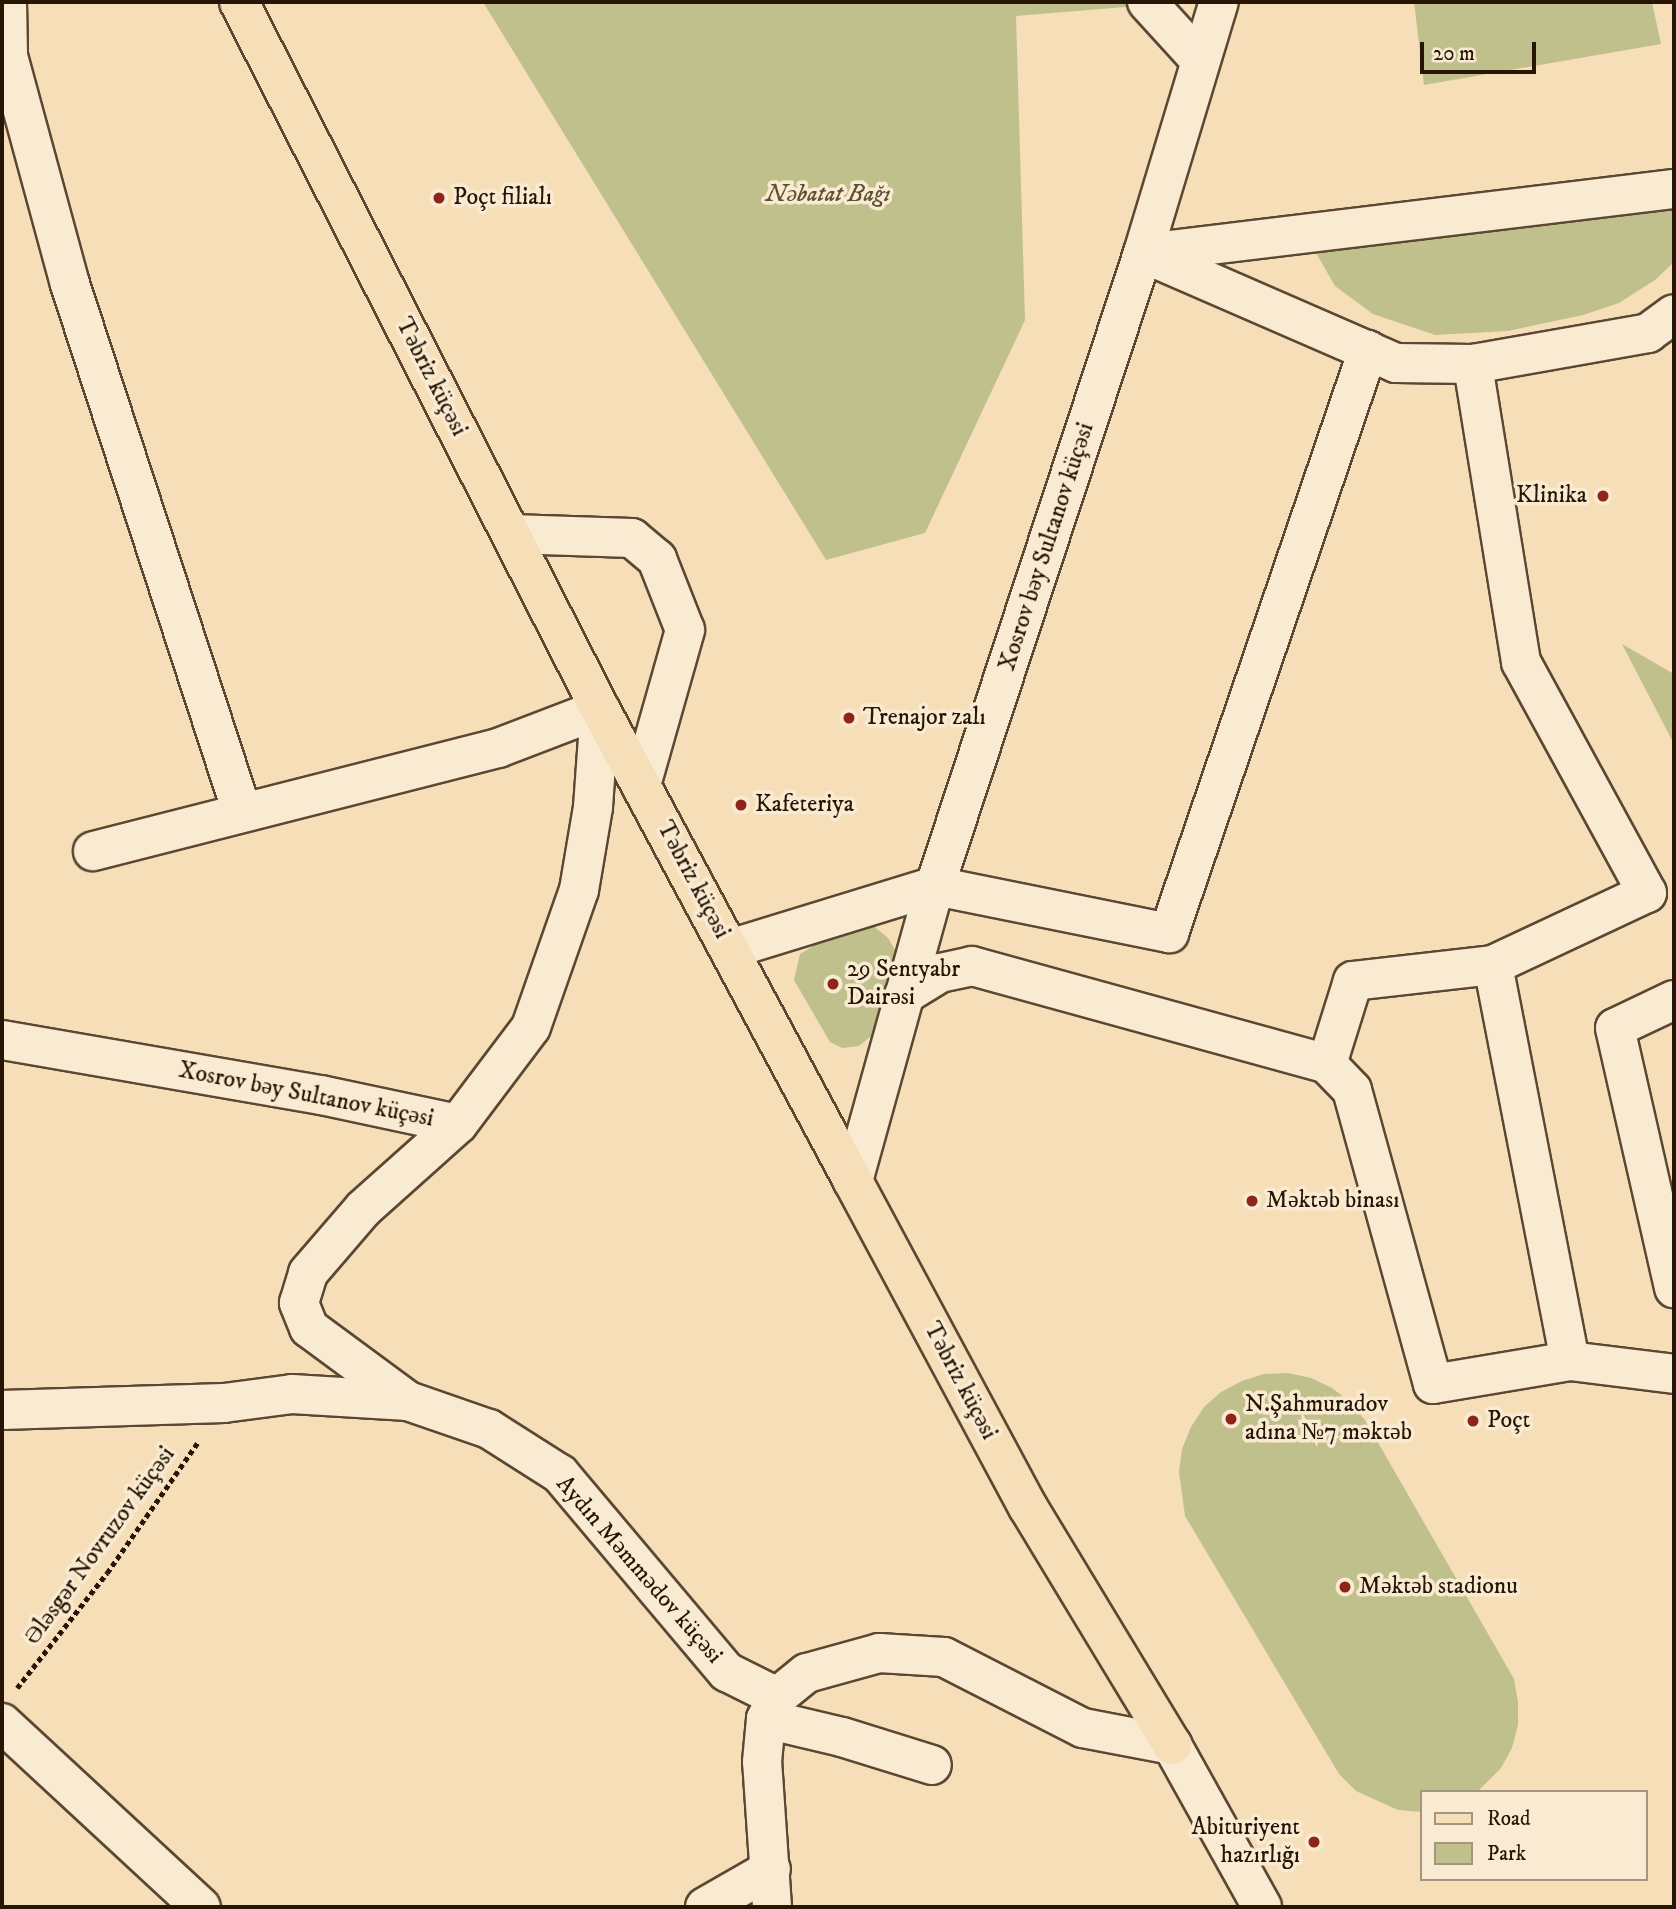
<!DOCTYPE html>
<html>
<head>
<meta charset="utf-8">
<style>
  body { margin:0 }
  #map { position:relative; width:1676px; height:1909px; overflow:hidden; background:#f6deb9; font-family:"IM FELL DW Pica",serif }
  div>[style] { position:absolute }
  .green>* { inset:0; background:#c0c08c }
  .path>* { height:4.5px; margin-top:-2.25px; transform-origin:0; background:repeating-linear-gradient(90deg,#271505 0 5px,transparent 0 8.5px) }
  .roads { filter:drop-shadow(2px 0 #5b4732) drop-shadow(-2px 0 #5b4732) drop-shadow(0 2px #5b4732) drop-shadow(0 -2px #5b4732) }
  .minor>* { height:38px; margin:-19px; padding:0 19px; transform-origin:19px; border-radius:19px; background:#f9ead2 }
  .major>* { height:38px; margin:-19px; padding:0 19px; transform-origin:19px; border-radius:19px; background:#f6deb9 }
  .dots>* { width:19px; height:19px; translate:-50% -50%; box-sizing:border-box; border:4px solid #f9ead2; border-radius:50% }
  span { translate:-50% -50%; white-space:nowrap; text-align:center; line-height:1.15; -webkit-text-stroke:7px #f9ead2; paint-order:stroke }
  .park-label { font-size:24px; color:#5d5134; font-style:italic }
  .poi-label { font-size:24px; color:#271505 }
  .left { translate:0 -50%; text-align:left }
  .right { translate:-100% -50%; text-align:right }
  .street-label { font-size:24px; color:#271505 }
  .frame { position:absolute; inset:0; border:4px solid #271505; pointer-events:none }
  .legend { position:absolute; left:1420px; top:1790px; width:228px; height:91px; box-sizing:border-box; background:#f9ead2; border:2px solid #a59580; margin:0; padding:9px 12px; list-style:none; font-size:21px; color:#271505 }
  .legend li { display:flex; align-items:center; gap:14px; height:35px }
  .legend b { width:35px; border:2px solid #a59580 }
  .scale { position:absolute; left:1420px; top:42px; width:116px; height:32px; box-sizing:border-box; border:4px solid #271505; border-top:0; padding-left:9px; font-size:21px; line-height:24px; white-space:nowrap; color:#271505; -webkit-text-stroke:5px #f9ead2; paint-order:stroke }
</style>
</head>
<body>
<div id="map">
  <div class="green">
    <div style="clip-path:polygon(483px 2px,1186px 2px,1016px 16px,1025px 320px,925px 533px,826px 560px)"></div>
    <div style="clip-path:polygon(1414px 2px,1652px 2px,1661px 44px,1424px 85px)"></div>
    <div style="clip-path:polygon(1674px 209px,1674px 262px,1655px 280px,1619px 303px,1583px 315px,1508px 331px,1435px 335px,1373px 314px,1335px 286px,1315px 251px)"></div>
    <div style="clip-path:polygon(1622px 644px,1674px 674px,1674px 744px)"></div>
    <div style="clip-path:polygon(870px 923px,888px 938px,895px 950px,895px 967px,875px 1033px,859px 1046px,842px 1048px,830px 1042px,794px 980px,800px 954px,844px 927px)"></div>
    <div style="clip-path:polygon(1288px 1373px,1311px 1378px,1332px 1388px,1350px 1402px,1365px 1420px,1514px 1679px,1518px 1702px,1518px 1725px,1512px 1748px,1501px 1768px,1477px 1792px,1422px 1792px,1422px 1812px,1398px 1810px,1356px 1791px,1339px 1774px,1327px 1754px,1185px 1516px,1179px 1472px,1182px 1449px,1191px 1427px,1204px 1407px,1221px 1392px,1242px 1381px,1264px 1374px)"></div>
  </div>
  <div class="path">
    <div style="left:17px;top:1688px;width:146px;rotate:-52deg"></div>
    <div style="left:107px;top:1573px;width:160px;rotate:-55.2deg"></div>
  </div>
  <div class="roads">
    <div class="minor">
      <div style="left:7px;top:2px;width:54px;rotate:88.9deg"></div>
      <div style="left:8px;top:56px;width:236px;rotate:74.8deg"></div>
      <div style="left:70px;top:284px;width:555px;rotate:71.96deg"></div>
      <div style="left:1147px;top:2px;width:79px;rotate:47.6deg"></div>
      <div style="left:1143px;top:253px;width:276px;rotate:23.5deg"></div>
      <div style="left:1396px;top:363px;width:77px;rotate:0.7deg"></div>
      <div style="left:1473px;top:364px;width:178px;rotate:-10deg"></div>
      <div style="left:1648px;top:333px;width:32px;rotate:-36deg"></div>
      <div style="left:1145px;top:253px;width:533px;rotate:-6.9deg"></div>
      <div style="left:511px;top:534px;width:121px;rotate:1.9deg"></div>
      <div style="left:632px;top:538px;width:33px;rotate:40deg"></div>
      <div style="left:657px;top:559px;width:76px;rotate:68.5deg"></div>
      <div style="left:685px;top:630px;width:161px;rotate:105.8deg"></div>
      <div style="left:730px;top:949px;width:214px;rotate:-17.1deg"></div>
      <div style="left:935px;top:886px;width:666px;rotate:-71.81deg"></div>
      <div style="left:1143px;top:253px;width:262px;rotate:-73.2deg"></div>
      <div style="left:1493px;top:965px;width:403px;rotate:79deg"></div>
      <div style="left:904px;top:995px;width:42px;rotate:-31.4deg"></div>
      <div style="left:940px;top:973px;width:33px;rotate:-12deg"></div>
      <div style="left:972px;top:966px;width:368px;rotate:15.4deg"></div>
      <div style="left:1327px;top:1064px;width:36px;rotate:46deg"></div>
      <div style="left:1352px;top:1090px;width:305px;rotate:74.6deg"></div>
      <div style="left:1433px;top:1384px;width:139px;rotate:-9.5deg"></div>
      <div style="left:1570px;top:1361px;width:105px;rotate:7.1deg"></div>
      <div style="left:1674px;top:1000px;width:65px;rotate:154.6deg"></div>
      <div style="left:1615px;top:1028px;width:267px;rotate:77.2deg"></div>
      <div style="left:2px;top:1040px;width:324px;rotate:9.8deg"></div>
      <div style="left:321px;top:1095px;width:140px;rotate:12deg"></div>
      <div style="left:458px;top:1124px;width:121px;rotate:-53deg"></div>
      <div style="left:531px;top:1027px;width:145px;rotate:-70.7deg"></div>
      <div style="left:579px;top:890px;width:84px;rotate:-80.4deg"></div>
      <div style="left:593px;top:807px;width:98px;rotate:-85.9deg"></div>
      <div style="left:600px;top:709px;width:109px;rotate:159.1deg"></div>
      <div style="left:498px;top:748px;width:418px;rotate:165.7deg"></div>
      <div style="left:1327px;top:1064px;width:87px;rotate:-72.6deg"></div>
      <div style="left:1353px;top:981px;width:141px;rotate:-6.5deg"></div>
      <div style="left:1493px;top:965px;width:170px;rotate:-25.1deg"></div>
      <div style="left:1647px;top:893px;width:263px;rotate:-118.6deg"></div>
      <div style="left:1521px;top:662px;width:302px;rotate:-99.2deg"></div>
      <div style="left:853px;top:1181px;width:306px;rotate:-74.5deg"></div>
      <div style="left:935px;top:886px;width:239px;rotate:11.4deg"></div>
      <div style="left:1169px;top:933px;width:616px;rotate:-71.15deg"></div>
      <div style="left:408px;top:1401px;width:123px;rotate:-143.6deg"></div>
      <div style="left:309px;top:1328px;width:27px;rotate:-112deg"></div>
      <div style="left:299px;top:1303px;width:31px;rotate:-73deg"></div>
      <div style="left:308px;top:1273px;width:84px;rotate:-49.3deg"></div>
      <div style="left:363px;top:1209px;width:127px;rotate:-41.8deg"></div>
      <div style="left:2px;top:1410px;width:222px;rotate:-1.8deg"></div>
      <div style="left:224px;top:1403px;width:69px;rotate:-7.5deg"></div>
      <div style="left:292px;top:1394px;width:116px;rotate:3.5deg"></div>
      <div style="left:408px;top:1401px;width:86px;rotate:19.1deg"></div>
      <div style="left:489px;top:1429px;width:84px;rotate:32.4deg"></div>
      <div style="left:560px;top:1474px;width:259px;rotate:49.9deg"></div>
      <div style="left:727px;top:1672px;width:56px;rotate:26.6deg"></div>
      <div style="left:777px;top:1697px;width:38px;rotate:-39deg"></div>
      <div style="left:807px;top:1673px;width:75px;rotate:-15.5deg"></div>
      <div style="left:879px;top:1653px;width:65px;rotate:3.5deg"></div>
      <div style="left:944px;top:1657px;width:156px;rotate:27.1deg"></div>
      <div style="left:1083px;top:1728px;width:91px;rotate:10.8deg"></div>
      <div style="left:1172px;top:1745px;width:185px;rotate:60.9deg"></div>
      <div style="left:766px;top:1719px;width:78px;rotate:13.3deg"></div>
      <div style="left:842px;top:1737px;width:94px;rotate:17.3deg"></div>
      <div style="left:2px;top:1723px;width:271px;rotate:42.8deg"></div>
      <div style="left:705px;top:1907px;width:76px;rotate:-29.9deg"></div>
      <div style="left:772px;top:1907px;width:145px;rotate:-93.9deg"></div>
      <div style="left:762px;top:1762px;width:43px;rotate:-84.7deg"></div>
      <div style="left:766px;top:1719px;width:25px;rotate:-63deg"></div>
    </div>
    <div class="major">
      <div style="left:239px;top:2px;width:794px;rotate:62.95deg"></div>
      <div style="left:600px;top:709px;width:536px;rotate:61.81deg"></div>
      <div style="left:853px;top:1181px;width:370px;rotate:61.8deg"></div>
      <div style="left:1028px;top:1507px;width:278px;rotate:58.8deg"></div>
    </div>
  </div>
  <div class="dots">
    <div style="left:439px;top:198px;background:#8f2418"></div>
    <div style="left:1603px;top:496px;background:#8f2418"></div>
    <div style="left:849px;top:718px;background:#8f2418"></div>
    <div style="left:741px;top:805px;background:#8f2418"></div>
    <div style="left:833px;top:984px;background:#8f2418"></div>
    <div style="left:1252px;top:1201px;background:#8f2418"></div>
    <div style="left:1231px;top:1419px;background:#8f2418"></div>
    <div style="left:1473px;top:1421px;background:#8f2418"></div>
    <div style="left:1345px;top:1587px;background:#8f2418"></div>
    <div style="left:1314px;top:1842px;background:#8f2418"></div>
  </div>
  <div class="park-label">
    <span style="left:828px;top:195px">Nəbatat Bağı</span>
  </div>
  <div class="poi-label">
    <span class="left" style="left:453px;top:198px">Poçt filialı</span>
    <span class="right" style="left:1587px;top:496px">Klinika</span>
    <span class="left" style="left:863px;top:718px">Trenajor zalı</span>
    <span class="left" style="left:755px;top:805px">Kafeteriya</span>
    <span class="left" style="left:847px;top:984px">29 Sentyabr<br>Dairəsi</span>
    <span class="left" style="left:1266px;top:1201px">Məktəb binası</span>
    <span class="left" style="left:1245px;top:1419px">N.Şahmuradov<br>adına №7 məktəb</span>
    <span class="left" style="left:1487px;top:1421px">Poçt</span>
    <span class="left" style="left:1359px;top:1587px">Məktəb stadionu</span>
    <span class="right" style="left:1300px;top:1842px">Abituriyent<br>hazırlığı</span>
  </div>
  <div class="street-label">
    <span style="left:431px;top:377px;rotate:63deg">Təbriz küçəsi</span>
    <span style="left:1047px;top:547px;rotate:-72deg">Xosrov bəy Sultanov küçəsi</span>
    <span style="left:693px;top:880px;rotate:62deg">Təbriz küçəsi</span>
    <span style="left:306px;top:1095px;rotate:11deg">Xosrov bəy Sultanov küçəsi</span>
    <span style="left:960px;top:1381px;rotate:62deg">Təbriz küçəsi</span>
    <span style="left:100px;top:1546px;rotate:-54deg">Ələsgər Novruzov küçəsi</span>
    <span style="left:639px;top:1570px;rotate:49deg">Aydın Məmmədov küçəsi</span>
  </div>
  <div class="frame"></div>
  <ul class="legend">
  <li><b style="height:9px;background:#f6deb9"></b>Road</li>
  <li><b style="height:19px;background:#c0c08c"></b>Park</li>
  </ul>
  <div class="scale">20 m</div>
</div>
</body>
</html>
